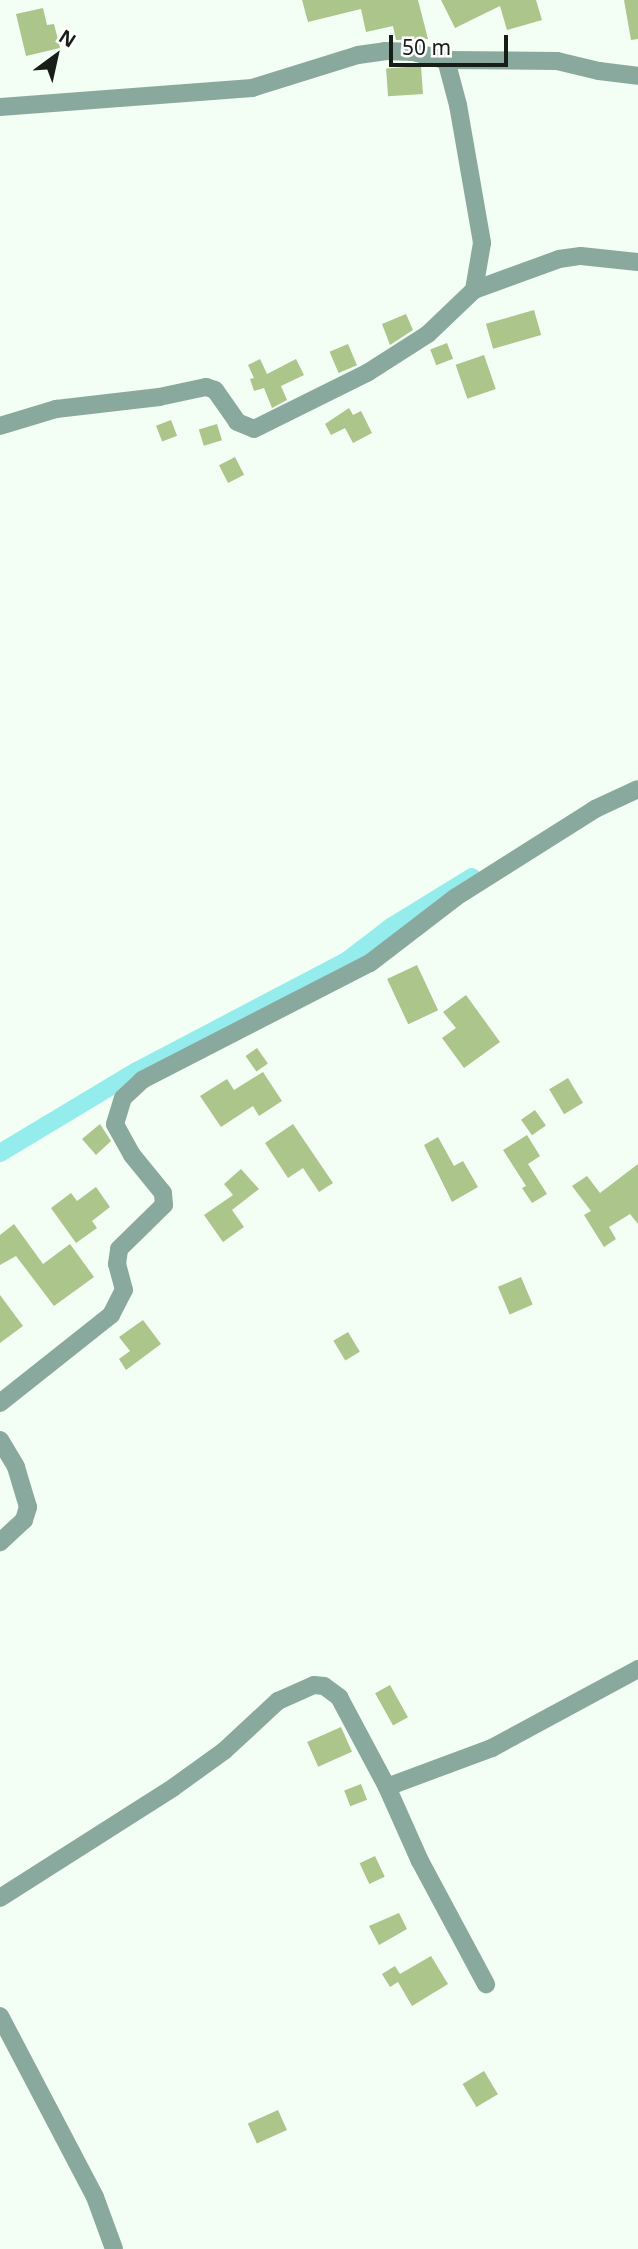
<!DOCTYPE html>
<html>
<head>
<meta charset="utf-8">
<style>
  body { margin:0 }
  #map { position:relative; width:638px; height:2249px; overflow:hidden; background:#f3fef5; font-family:"Noto Sans",sans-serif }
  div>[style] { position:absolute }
  .canal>* { height:18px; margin:-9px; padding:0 9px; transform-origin:9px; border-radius:9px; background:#95ecec }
  .building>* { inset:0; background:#acc58a; transform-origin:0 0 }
  .minor>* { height:18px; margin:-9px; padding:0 9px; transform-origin:9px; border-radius:9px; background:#89a99e }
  span { translate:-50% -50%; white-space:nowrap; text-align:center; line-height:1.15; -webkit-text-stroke:6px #fff; paint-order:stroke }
  .north { position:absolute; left:21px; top:21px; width:70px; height:70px; -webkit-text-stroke:5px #fff; paint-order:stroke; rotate:33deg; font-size:19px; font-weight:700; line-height:28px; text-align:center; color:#171d18 }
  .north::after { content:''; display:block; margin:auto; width:24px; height:32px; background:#171d18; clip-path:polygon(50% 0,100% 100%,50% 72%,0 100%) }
  .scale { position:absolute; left:389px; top:35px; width:119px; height:32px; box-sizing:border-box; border:4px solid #171d18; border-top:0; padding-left:9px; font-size:21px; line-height:24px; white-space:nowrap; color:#171d18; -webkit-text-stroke:5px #fff; paint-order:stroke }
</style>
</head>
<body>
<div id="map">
  <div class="canal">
    <div style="left:0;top:1153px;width:157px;rotate:-31deg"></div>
    <div style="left:135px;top:1072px;width:241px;rotate:-27.7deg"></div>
    <div style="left:348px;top:960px;width:54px;rotate:-37.5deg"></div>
    <div style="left:391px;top:927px;width:95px;rotate:-31.7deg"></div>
  </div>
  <div class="building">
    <div style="clip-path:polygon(302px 0,418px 0,428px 39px,396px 40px,393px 26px,366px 32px,361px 9px,308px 22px)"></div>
    <div style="clip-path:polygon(441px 0,536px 0,542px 20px,507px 30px,500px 6px,455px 28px)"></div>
    <div style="clip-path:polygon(624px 0,638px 0,638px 39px,631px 40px)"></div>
    <div style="clip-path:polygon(43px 8px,47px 25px,54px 24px,60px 48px,26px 56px,16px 14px)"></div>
    <div style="left:421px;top:66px;width:28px;height:35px;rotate:86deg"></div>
    <div style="left:534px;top:310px;width:26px;height:50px;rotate:74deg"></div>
    <div style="clip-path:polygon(406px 314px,413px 330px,390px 345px,382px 324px)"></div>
    <div style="left:447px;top:343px;width:17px;height:18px;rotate:69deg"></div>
    <div style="left:348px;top:344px;width:23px;height:20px;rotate:67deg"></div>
    <div style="left:484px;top:355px;width:36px;height:30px;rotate:71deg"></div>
    <div style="clip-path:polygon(260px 359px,267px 374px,296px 359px,304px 375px,281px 386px,287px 400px,272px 408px,264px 388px,254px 391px,250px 379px,254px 378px,248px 365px)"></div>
    <div style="clip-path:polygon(349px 408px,353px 415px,361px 411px,372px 433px,353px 443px,345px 428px,331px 435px,325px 424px)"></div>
    <div style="left:171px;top:420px;width:17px;height:16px;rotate:69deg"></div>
    <div style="left:217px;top:424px;width:17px;height:19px;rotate:73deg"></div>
    <div style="left:235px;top:457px;width:20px;height:18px;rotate:63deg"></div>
    <div style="left:417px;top:965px;width:50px;height:33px;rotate:65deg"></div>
    <div style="clip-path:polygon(466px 995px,500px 1042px,464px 1068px,442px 1038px,456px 1028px,443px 1012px)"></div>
    <div style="left:257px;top:1048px;width:19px;height:14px;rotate:55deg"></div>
    <div style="clip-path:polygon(263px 1072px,282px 1101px,259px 1116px,253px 1106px,221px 1127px,200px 1096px,227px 1079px,234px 1090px)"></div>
    <div style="left:568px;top:1078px;width:29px;height:22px;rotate:59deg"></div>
    <div style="left:535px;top:1110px;width:19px;height:17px;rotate:55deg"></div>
    <div style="clip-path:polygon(100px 1124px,111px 1141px,96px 1155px,82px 1139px)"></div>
    <div style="clip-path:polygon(293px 1124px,333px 1183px,319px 1192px,303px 1168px,288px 1178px,265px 1143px)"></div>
    <div style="clip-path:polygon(527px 1135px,540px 1156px,528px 1164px,547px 1194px,532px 1203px,522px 1188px,526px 1186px,503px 1150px)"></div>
    <div style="clip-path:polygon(438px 1137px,454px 1166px,463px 1161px,478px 1187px,452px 1202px,424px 1145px)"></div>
    <div style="clip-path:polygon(638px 1164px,638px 1224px,630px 1214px,609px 1227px,616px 1239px,604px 1247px,584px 1215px,591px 1211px,572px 1186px,587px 1176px,600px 1193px)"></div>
    <div style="clip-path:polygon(241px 1169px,259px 1189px,232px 1210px,244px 1227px,223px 1242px,204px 1215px,233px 1195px,224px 1184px)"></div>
    <div style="clip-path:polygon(96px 1187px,110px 1207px,92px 1221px,97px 1228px,76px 1243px,51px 1208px,71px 1193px,77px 1201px)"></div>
    <div style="clip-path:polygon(14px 1224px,43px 1264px,70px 1244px,94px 1277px,54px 1306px,16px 1256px,0 1265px,0 1235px)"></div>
    <div style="left:521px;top:1277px;width:30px;height:25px;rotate:67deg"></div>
    <div style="clip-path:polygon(0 1295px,23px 1326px,0 1343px)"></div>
    <div style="clip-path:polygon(143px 1320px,161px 1344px,126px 1370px,119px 1359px,130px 1351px,119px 1337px)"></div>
    <div style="left:348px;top:1332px;width:23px;height:17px;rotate:59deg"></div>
    <div style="left:390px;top:1685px;width:37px;height:17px;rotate:61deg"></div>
    <div style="left:341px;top:1727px;width:27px;height:37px;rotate:66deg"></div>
    <div style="left:361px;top:1784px;width:17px;height:18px;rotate:69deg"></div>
    <div style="left:375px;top:1856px;width:23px;height:17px;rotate:65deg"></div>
    <div style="clip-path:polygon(399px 1913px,407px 1929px,379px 1945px,369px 1926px)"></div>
    <div style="clip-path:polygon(431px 1956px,448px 1984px,412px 2006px,398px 1982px,390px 1987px,382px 1974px,395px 1966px,400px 1974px)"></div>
    <div style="left:484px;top:2071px;width:27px;height:25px;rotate:59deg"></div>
    <div style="left:278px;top:2110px;width:22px;height:33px;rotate:66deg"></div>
  </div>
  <div class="minor">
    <div style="left:446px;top:60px;width:47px;rotate:75.1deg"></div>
    <div style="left:458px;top:105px;width:140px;rotate:80.1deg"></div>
    <div style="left:482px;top:243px;width:48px;rotate:99.7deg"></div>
    <div style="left:0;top:107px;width:253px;rotate:-4.3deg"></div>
    <div style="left:252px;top:88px;width:111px;rotate:-17.3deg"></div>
    <div style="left:358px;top:55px;width:27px;rotate:-8deg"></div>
    <div style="left:385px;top:51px;width:28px;rotate:2deg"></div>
    <div style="left:413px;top:52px;width:34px;rotate:14deg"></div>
    <div style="left:446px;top:60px;width:111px;rotate:0.5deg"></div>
    <div style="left:557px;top:61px;width:43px;rotate:13.4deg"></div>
    <div style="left:599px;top:71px;width:39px;rotate:7deg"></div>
    <div style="left:0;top:426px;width:59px;rotate:-16.9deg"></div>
    <div style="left:56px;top:409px;width:104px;rotate:-6.6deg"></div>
    <div style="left:159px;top:397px;width:48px;rotate:-12deg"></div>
    <div style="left:206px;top:387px;width:9px;rotate:18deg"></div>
    <div style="left:215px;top:390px;width:39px;rotate:55deg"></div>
    <div style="left:237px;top:422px;width:18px;rotate:22deg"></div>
    <div style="left:254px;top:429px;width:126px;rotate:-26.4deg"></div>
    <div style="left:367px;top:373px;width:72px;rotate:-32.6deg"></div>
    <div style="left:428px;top:334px;width:64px;rotate:-43.7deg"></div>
    <div style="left:474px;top:290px;width:90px;rotate:-20deg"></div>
    <div style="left:559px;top:259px;width:22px;rotate:-8deg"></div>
    <div style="left:581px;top:256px;width:57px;rotate:6deg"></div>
    <div style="left:0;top:1403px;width:142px;rotate:-38.4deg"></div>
    <div style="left:111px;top:1315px;width:28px;rotate:-63deg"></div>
    <div style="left:124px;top:1290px;width:27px;rotate:-105deg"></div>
    <div style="left:117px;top:1264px;width:15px;rotate:-82deg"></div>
    <div style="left:119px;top:1249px;width:63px;rotate:-44.4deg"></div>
    <div style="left:164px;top:1205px;width:12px;rotate:-95deg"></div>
    <div style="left:163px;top:1193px;width:49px;rotate:-129.2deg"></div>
    <div style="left:132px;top:1155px;width:35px;rotate:-119deg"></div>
    <div style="left:115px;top:1124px;width:27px;rotate:-73deg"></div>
    <div style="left:123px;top:1098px;width:26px;rotate:-43deg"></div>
    <div style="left:142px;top:1080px;width:256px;rotate:-27.2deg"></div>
    <div style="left:370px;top:963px;width:108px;rotate:-37.5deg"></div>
    <div style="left:456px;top:897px;width:165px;rotate:-32.3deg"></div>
    <div style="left:595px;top:809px;width:47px;rotate:-24.9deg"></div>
    <div style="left:0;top:1440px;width:31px;rotate:59deg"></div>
    <div style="left:16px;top:1467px;width:42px;rotate:73.3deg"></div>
    <div style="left:28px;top:1507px;width:14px;rotate:107deg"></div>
    <div style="left:24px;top:1520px;width:33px;rotate:137deg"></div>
    <div style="left:387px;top:1787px;width:81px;rotate:66deg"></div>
    <div style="left:420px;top:1861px;width:140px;rotate:61.8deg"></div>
    <div style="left:0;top:1898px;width:206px;rotate:-32.5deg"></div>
    <div style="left:174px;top:1787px;width:62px;rotate:-35.8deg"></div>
    <div style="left:224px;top:1751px;width:74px;rotate:-42.8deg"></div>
    <div style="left:278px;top:1701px;width:39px;rotate:-24deg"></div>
    <div style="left:314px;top:1685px;width:10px;rotate:6deg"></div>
    <div style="left:324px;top:1686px;width:19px;rotate:36deg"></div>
    <div style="left:339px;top:1697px;width:102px;rotate:61.9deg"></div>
    <div style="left:387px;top:1787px;width:112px;rotate:-20.4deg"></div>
    <div style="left:492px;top:1748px;width:166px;rotate:-28.4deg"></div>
    <div style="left:0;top:2016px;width:204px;rotate:62.3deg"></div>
    <div style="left:95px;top:2197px;width:55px;rotate:69.9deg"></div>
  </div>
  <div class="north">N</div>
  <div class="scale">50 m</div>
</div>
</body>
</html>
